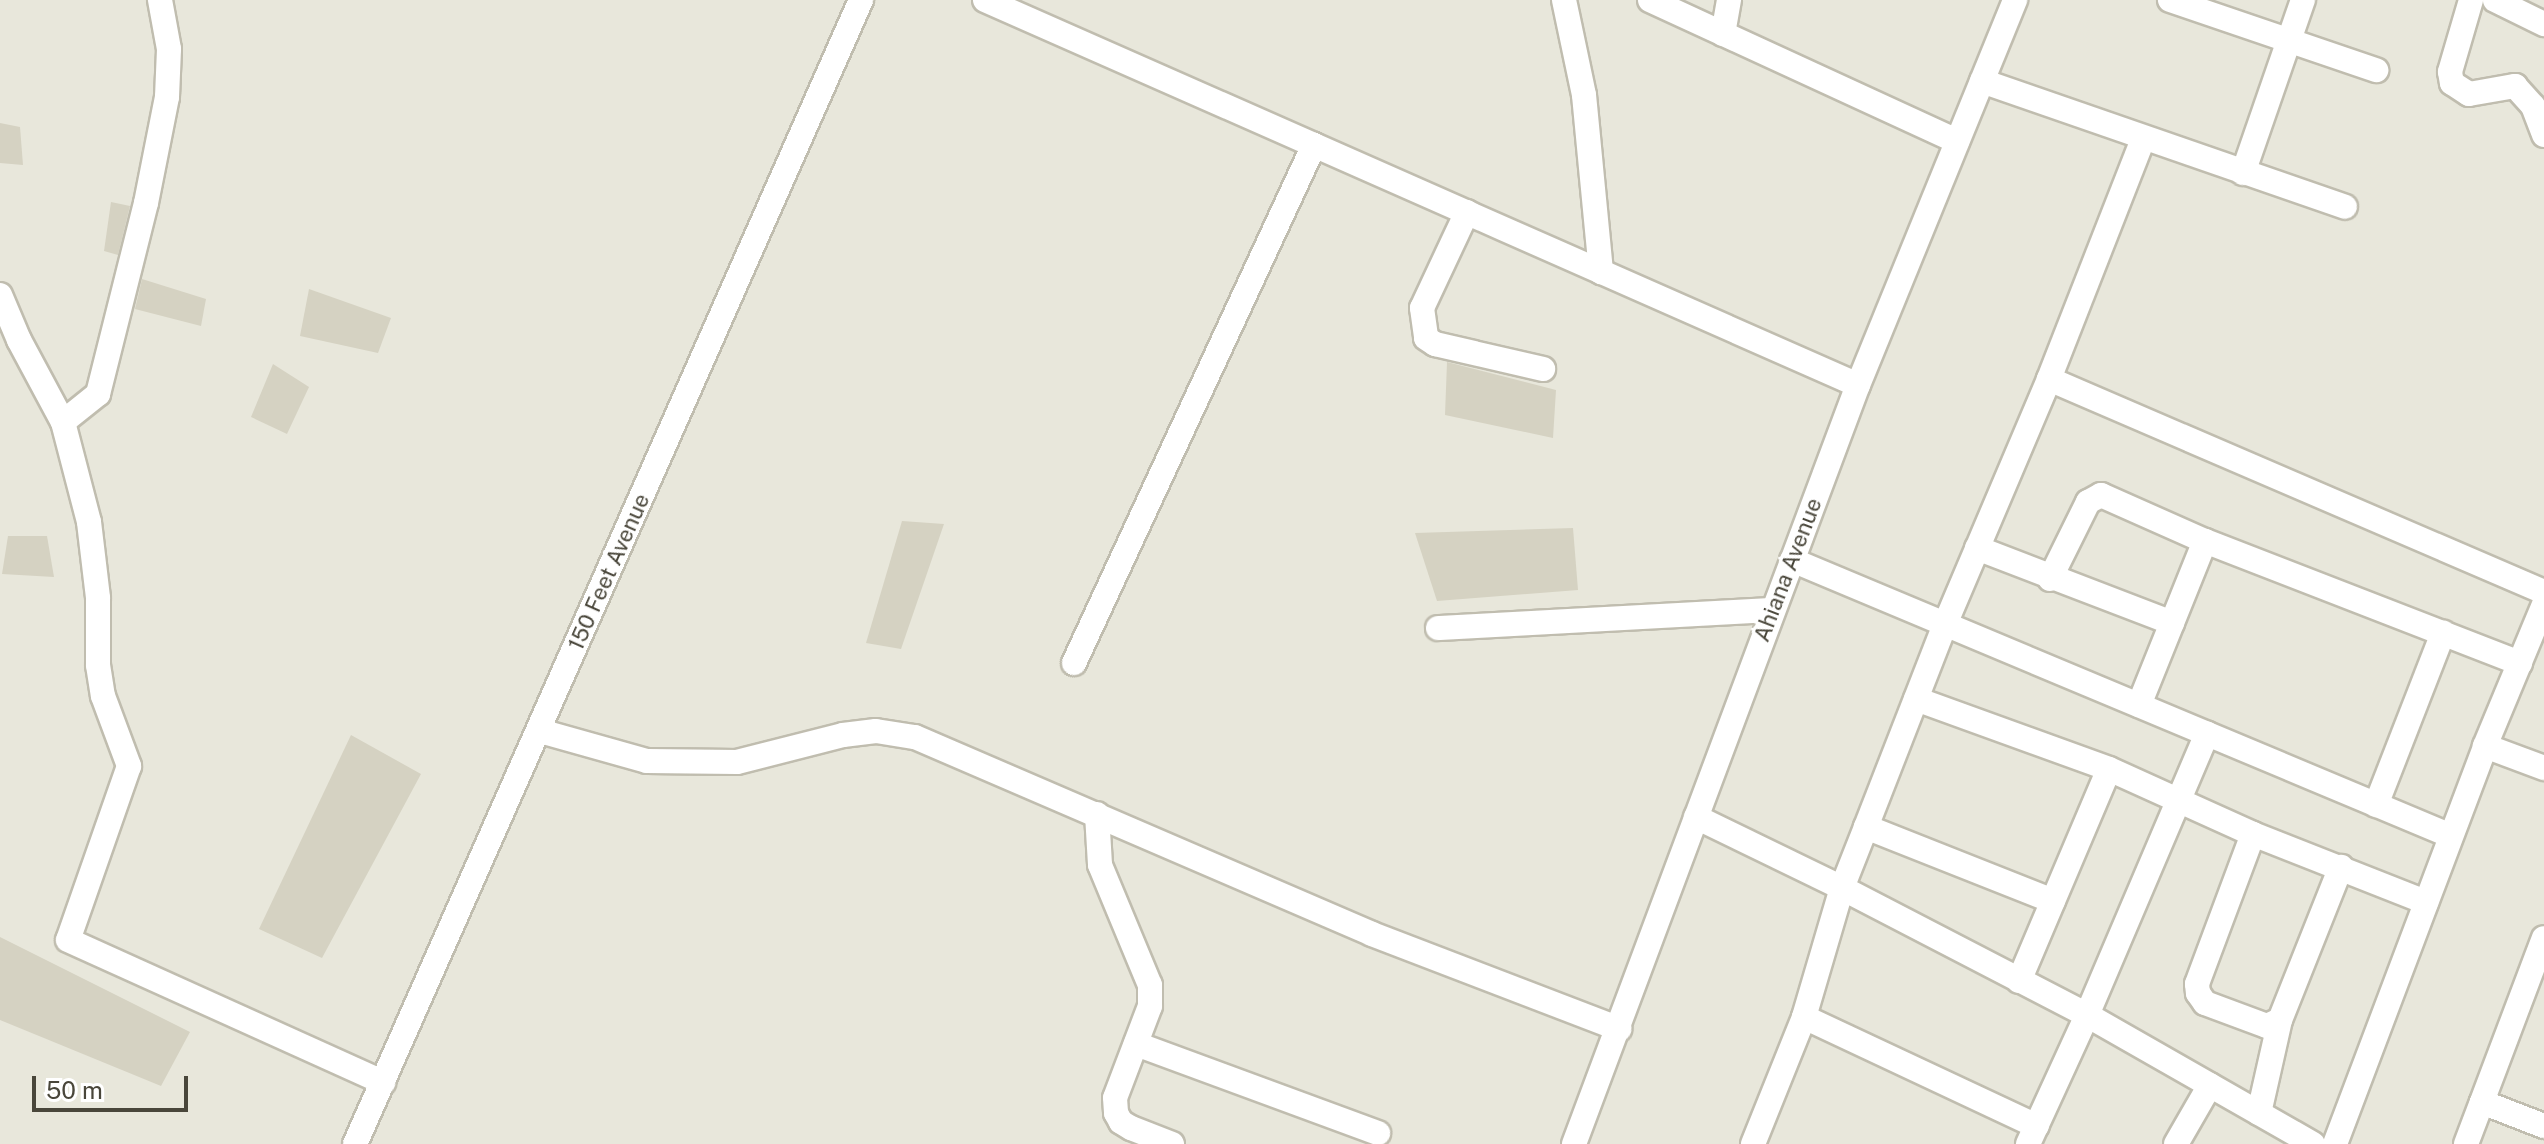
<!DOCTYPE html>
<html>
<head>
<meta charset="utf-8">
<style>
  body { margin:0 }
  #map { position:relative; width:2544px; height:1144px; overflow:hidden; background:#f5f4ec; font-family:"Public Sans",sans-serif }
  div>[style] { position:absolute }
  .residential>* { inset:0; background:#e8e7db; transform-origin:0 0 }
  .building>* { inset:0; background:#d5d2c2 }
  .roads { filter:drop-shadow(2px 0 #c0bdaf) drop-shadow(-2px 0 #c0bdaf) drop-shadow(0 2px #c0bdaf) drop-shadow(0 -2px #c0bdaf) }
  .minor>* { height:24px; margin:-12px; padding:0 12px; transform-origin:12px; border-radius:12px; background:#fff }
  span { translate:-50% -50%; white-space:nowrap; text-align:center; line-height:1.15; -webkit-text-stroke:6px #fff; paint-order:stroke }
  .street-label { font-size:22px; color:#49463a }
  .scale { position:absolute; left:32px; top:1076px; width:156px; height:36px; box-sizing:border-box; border:4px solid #49463a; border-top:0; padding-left:10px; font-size:24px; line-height:28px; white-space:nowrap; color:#49463a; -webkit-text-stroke:6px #fff; paint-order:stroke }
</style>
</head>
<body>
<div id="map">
  <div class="residential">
    <div style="left:0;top:0;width:2544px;height:1144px"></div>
  </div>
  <div class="building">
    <div style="clip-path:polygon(0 123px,20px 127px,23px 165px,0 163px)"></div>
    <div style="clip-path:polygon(111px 202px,130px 206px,118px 255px,104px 251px)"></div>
    <div style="clip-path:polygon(142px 279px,206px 299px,201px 326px,135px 309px)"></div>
    <div style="clip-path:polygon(309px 289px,391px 318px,378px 353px,300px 336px)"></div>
    <div style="clip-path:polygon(1447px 362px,1556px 390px,1553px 438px,1445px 415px)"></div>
    <div style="clip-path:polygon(273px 364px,309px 387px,287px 434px,251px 417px)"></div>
    <div style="clip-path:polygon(902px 521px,944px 524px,901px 649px,866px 643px)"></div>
    <div style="clip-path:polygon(1573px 528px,1578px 590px,1437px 601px,1415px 533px)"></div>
    <div style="clip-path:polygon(8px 536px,47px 536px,54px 577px,2px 574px)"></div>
    <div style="clip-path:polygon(351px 735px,421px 774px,322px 958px,259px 929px)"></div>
    <div style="clip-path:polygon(0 937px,190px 1032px,161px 1086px,0 1020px)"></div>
  </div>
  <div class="roads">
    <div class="minor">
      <div style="left:985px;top:0;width:954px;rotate:23.8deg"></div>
      <div style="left:1564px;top:0;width:97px;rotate:78.1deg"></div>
      <div style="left:1584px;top:95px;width:178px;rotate:84.5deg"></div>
      <div style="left:1650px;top:0;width:338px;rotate:24.7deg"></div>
      <div style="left:2170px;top:0;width:218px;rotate:18.8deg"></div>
      <div style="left:2471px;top:0;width:75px;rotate:106.3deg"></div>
      <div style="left:2450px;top:72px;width:11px;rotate:80deg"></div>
      <div style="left:2452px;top:83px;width:20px;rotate:33deg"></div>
      <div style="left:2469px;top:94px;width:47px;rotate:-9.9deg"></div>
      <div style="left:2515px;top:86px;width:27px;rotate:48deg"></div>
      <div style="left:2533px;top:106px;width:31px;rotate:69deg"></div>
      <div style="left:2495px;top:0;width:55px;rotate:26.1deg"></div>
      <div style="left:1723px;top:34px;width:35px;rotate:-80deg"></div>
      <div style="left:1982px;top:81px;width:384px;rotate:19.1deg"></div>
      <div style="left:2243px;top:173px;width:183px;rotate:-70.9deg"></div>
      <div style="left:1467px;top:212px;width:106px;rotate:115.1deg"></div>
      <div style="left:1422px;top:308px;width:30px;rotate:82deg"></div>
      <div style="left:1426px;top:338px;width:11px;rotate:34deg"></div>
      <div style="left:1435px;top:344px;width:111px;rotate:13deg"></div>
      <div style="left:0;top:295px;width:49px;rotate:67.1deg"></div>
      <div style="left:19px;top:340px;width:93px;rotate:61.8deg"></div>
      <div style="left:63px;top:422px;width:103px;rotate:75.4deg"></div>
      <div style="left:89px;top:522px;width:77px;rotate:83.2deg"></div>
      <div style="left:98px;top:598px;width:67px;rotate:90deg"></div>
      <div style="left:98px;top:665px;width:31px;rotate:81deg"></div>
      <div style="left:103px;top:696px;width:75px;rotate:69.6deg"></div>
      <div style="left:129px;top:766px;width:184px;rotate:109.3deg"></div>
      <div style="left:68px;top:940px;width:346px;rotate:24.3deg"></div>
      <div style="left:2049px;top:379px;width:258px;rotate:-68.6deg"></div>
      <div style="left:63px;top:422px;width:45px;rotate:-38.7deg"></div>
      <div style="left:98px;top:394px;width:197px;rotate:-75.9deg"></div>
      <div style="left:146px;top:203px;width:108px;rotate:-78.8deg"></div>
      <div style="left:167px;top:97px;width:48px;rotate:-87.6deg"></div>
      <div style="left:169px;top:49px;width:50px;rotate:-100.4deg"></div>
      <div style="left:1977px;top:548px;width:209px;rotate:21deg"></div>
      <div style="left:1792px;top:560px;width:714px;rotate:22.72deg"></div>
      <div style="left:2050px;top:579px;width:86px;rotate:-63.7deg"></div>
      <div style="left:2088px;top:502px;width:15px;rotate:-28deg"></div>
      <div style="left:2101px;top:495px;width:114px;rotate:23.9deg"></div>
      <div style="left:2205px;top:541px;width:338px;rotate:21.2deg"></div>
      <div style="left:1438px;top:628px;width:335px;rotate:-3.1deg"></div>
      <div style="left:1074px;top:663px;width:571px;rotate:-65.14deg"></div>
      <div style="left:1916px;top:699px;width:205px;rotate:19.9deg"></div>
      <div style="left:2109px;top:769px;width:158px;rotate:24.3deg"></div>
      <div style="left:2253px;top:834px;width:160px;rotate:110.5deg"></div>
      <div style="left:2197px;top:984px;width:9px;rotate:84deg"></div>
      <div style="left:2198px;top:993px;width:12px;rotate:55deg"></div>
      <div style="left:2205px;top:1003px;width:66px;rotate:20.4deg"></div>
      <div style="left:2267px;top:1026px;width:14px;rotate:-25deg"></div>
      <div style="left:2280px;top:1020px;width:165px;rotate:-68.3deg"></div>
      <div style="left:2139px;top:705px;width:177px;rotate:-68.1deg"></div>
      <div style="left:540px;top:731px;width:111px;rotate:15.7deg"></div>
      <div style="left:647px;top:761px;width:90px;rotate:0.6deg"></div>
      <div style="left:737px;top:762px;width:109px;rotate:-14.3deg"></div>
      <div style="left:843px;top:735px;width:33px;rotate:-7deg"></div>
      <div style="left:876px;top:731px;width:39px;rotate:9deg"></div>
      <div style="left:915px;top:737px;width:498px;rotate:23.3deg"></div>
      <div style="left:1372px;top:934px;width:265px;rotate:21deg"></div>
      <div style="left:2485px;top:746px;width:63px;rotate:20.4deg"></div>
      <div style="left:2376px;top:805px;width:185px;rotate:-68.7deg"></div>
      <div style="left:1097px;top:814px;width:51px;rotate:86.6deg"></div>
      <div style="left:1100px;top:865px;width:130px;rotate:67.4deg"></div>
      <div style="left:1150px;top:985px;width:21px;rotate:90deg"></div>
      <div style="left:1150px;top:1006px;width:98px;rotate:110.8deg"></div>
      <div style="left:1115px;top:1098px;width:15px;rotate:86deg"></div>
      <div style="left:1116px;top:1113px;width:10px;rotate:61deg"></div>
      <div style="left:1121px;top:1122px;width:12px;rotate:31deg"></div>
      <div style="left:1131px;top:1128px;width:44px;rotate:21.3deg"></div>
      <div style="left:1696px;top:817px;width:162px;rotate:25.9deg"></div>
      <div style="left:1842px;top:888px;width:276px;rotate:27.4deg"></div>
      <div style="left:2087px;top:1015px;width:306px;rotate:-66.9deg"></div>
      <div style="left:1866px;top:827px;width:201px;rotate:21.6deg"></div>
      <div style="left:2253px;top:834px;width:186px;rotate:21.5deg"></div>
      <div style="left:2019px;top:981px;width:230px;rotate:-67deg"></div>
      <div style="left:1804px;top:1017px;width:257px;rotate:25.1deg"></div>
      <div style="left:1136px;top:1044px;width:258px;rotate:20.2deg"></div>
      <div style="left:2482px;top:1102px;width:66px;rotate:21.2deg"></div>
      <div style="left:2259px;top:1113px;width:95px;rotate:-77.3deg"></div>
      <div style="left:355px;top:1144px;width:1251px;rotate:-66.14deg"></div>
      <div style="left:1574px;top:1144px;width:810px;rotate:-69.49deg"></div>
      <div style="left:1858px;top:385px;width:416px;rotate:-67.8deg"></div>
      <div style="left:1753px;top:1144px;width:137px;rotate:-68.1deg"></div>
      <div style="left:1804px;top:1017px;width:134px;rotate:-73.6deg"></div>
      <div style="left:1842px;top:888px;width:66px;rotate:-68.5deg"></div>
      <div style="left:1866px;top:827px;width:220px;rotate:-68.7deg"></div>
      <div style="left:1946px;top:622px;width:264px;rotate:-67deg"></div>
      <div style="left:2049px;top:379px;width:539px;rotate:23.28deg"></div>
      <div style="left:2028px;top:1144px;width:142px;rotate:-65.4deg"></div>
      <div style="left:2087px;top:1015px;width:260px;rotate:29.7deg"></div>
      <div style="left:2176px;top:1144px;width:68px;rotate:-60deg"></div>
      <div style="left:2335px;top:1144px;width:425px;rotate:-69.3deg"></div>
      <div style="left:2485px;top:746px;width:154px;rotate:-67.4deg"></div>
      <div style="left:2466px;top:1144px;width:220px;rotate:-69.3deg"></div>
    </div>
  </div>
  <div class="street-label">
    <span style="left:1788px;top:570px;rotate:-69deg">Ahiana Avenue</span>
    <span style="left:609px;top:572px;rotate:-66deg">150 Feet Avenue</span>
  </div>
  <div class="scale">50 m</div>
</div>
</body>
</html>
